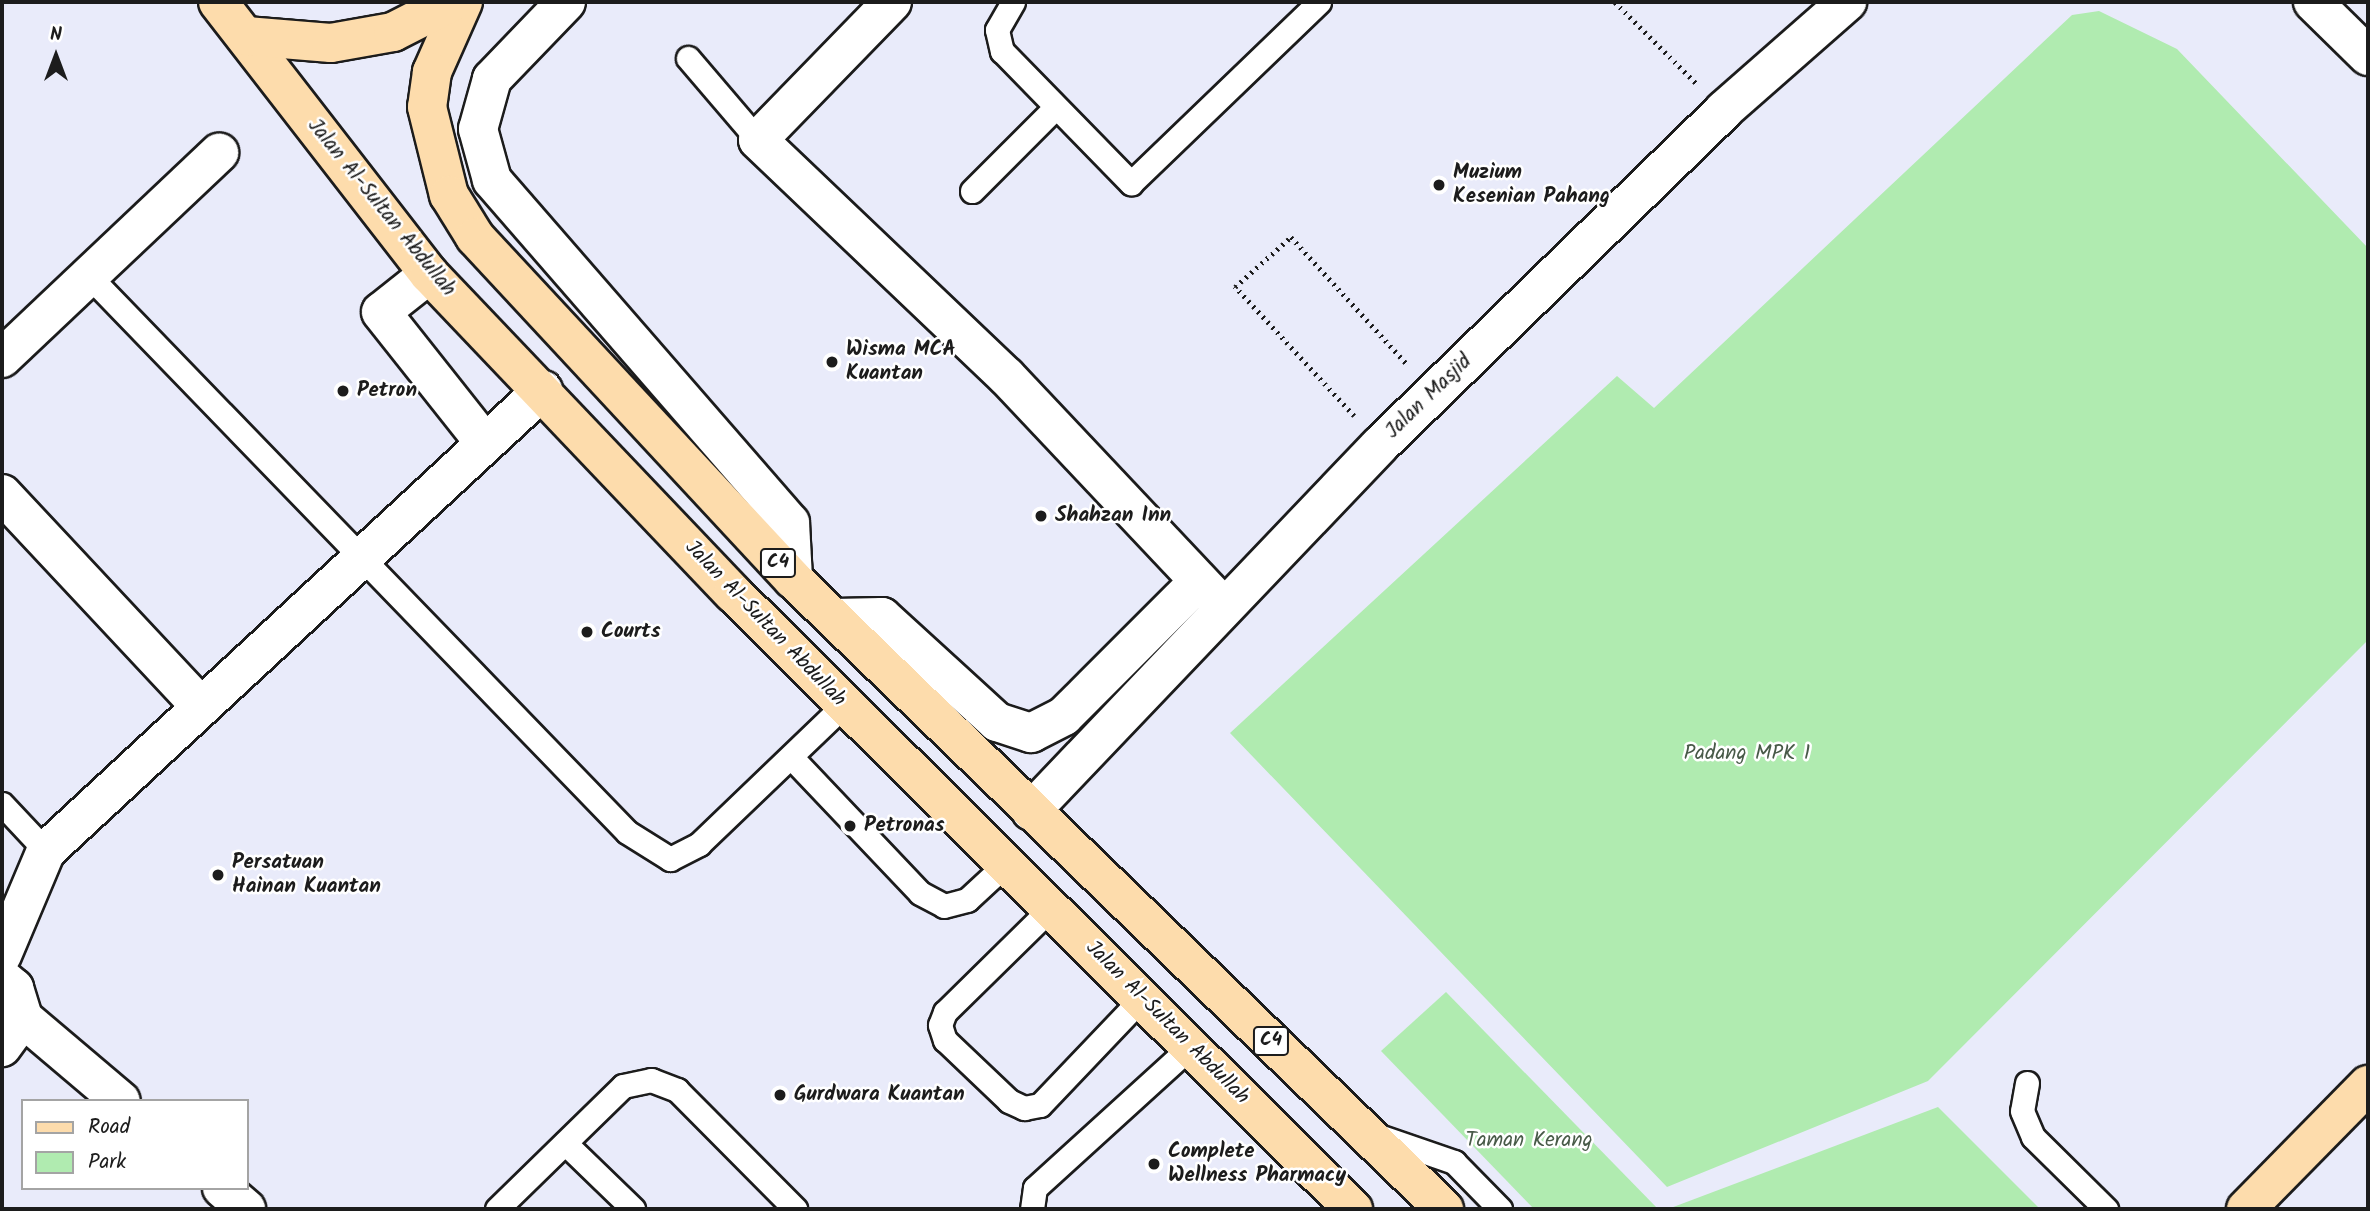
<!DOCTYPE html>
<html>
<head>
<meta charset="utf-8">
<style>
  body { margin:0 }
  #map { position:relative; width:2370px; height:1211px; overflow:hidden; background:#e9ebfa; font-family:Kalam,sans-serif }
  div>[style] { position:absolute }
  .green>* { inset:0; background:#b0ebb0 }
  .path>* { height:4.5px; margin-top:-2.25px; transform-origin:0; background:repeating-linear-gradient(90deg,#1c1c1c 0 2px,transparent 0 7px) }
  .roads { filter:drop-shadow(2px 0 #1c1c1c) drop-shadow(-2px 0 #1c1c1c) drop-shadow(0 2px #1c1c1c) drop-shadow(0 -2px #1c1c1c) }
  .lane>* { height:23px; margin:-11.5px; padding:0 11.5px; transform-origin:11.5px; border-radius:11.5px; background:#fff }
  .street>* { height:38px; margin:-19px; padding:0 19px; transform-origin:19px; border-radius:19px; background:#fff }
  .primary>* { height:38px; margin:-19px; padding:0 19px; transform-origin:19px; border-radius:19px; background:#fddcac }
  .highway>* { height:38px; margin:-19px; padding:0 19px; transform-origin:19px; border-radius:19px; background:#fddcac }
  .dots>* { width:19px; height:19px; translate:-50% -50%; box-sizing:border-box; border:4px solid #fff; border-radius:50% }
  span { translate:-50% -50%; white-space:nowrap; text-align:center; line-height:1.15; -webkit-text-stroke:5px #fff; paint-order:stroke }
  .shield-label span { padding:2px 5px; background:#fff; border:2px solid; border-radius:5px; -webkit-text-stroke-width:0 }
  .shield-label { font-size:19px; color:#1c1c1c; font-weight:700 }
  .poi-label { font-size:21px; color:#1c1c1c; font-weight:700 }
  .left { translate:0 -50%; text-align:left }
  .street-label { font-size:21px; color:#1c1c1c }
  .park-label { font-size:21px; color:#485a48 }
  .frame { position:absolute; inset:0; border:4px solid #1c1c1c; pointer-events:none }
  .legend { position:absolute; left:21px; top:1099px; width:228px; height:91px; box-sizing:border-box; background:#fff; border:2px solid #a4a4a4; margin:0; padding:9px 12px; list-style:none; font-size:21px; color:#1c1c1c }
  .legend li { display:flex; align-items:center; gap:14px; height:35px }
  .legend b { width:35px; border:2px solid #a4a4a4 }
  .north { position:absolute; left:21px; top:21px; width:70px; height:70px; -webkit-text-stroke:5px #fff; paint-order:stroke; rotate:0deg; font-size:19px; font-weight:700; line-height:28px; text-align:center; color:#1c1c1c }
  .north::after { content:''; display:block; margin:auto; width:24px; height:32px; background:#1c1c1c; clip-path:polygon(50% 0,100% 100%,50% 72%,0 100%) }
</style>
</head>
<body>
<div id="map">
  <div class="green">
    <div style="clip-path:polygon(2099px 11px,2177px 49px,2368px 248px,2368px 640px,1928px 1081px,1667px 1187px,1230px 733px,1617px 376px,1654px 408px,2072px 15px)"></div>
    <div style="clip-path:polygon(1446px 992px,1658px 1209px,1534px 1209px,1381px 1051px)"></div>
    <div style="clip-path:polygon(1938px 1107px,2040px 1209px,1668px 1209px)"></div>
  </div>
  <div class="path">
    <div style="left:1615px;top:2px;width:115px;rotate:45deg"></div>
    <div style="left:1354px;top:416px;width:176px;rotate:-132.7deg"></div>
    <div style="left:1235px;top:287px;width:75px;rotate:-41.8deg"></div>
    <div style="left:1291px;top:237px;width:171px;rotate:47.6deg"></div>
  </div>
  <div class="roads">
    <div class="lane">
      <div style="left:1013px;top:2px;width:32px;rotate:120deg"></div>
      <div style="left:997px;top:30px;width:22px;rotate:77deg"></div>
      <div style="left:1002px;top:51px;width:185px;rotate:45.7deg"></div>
      <div style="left:1131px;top:183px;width:261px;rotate:-43.9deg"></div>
      <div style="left:688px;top:58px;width:108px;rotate:49.5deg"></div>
      <div style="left:972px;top:191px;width:116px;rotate:-45deg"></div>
      <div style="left:90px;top:277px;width:772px;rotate:45.94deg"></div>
      <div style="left:627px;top:832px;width:51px;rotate:32.1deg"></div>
      <div style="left:670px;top:859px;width:33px;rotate:-27deg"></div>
      <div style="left:699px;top:844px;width:201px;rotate:-43.8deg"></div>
      <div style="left:792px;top:758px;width:186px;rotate:46.5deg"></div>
      <div style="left:920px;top:893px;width:27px;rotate:28deg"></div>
      <div style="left:944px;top:906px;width:24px;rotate:-15deg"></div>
      <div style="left:967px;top:900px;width:56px;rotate:-42.8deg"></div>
      <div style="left:2px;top:804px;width:64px;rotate:46.9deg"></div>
      <div style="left:1052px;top:907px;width:150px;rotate:135.5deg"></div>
      <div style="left:945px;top:1012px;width:14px;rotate:111deg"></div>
      <div style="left:940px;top:1025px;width:16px;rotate:72deg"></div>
      <div style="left:945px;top:1040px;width:88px;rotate:43.6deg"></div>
      <div style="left:1009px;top:1101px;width:17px;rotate:25deg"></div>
      <div style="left:1024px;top:1108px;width:16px;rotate:-11deg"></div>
      <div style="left:1040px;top:1105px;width:149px;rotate:-46.4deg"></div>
      <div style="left:2027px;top:1083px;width:28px;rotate:100deg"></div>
      <div style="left:2022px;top:1111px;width:28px;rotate:67deg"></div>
      <div style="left:2033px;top:1137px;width:103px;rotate:44.6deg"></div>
      <div style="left:1376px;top:1135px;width:83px;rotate:19.1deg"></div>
      <div style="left:1454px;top:1162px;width:66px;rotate:45.6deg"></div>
      <div style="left:565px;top:1143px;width:95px;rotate:44.1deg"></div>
      <div style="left:497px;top:1209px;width:176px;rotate:-44.3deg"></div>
      <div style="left:623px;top:1086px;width:29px;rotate:-12deg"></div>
      <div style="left:651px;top:1080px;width:28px;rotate:21deg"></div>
      <div style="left:677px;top:1090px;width:168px;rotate:45.2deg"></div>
      <div style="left:1032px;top:1209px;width:21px;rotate:-82deg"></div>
      <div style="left:1035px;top:1188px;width:210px;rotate:-42.3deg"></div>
    </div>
    <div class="street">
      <div style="left:566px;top:2px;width:107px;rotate:133.9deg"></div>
      <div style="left:492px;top:79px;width:52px;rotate:105.6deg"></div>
      <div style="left:478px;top:129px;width:53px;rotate:74.6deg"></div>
      <div style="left:492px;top:180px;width:454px;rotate:49deg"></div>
      <div style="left:790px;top:523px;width:56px;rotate:86.9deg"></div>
      <div style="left:892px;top:2px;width:192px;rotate:134.2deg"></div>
      <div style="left:758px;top:140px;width:344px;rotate:43.6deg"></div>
      <div style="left:1007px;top:377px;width:315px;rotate:46.7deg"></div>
      <div style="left:2313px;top:2px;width:77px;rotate:44.5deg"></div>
      <div style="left:429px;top:274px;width:61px;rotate:141.6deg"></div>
      <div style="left:381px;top:312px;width:166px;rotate:51.6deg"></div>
      <div style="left:2px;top:358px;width:299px;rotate:-43.4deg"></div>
      <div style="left:2px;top:494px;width:291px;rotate:46.9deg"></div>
      <div style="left:834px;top:618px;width:48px;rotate:-1.2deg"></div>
      <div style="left:882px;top:617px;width:156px;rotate:42.4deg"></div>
      <div style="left:997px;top:722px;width:36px;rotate:18deg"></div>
      <div style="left:1031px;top:733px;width:37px;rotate:-27deg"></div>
      <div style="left:1064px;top:716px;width:190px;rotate:-45deg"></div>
      <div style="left:1031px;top:811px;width:506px;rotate:-46.36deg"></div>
      <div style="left:1380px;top:445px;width:480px;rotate:-44.2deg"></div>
      <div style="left:1724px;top:110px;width:164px;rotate:-41.3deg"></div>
      <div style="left:2px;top:955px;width:113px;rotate:-67.1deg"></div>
      <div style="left:46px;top:851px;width:678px;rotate:-42.85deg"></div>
      <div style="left:2px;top:978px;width:16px;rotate:40deg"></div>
      <div style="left:14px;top:988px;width:31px;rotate:73deg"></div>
      <div style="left:23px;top:1018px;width:36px;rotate:126deg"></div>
      <div style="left:23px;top:1018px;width:128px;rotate:40.3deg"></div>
      <div style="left:222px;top:1188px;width:32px;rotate:41deg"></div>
    </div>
    <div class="primary">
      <div style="left:218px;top:2px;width:344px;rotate:52.2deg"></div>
      <div style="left:429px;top:274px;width:441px;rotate:46.4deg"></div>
      <div style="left:733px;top:593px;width:874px;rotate:44.81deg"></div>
      <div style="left:463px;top:2px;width:77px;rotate:113.9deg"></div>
      <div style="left:432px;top:72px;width:35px;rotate:98deg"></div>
      <div style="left:427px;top:107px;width:91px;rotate:76deg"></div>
      <div style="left:449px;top:195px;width:49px;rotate:58.2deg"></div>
      <div style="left:475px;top:237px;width:467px;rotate:47.1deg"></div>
      <div style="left:793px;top:579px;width:906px;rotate:44.06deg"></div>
      <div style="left:246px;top:36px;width:85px;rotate:4.7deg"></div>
      <div style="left:331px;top:43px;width:63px;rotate:-10.1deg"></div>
      <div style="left:393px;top:32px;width:66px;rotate:-27deg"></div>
    </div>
    <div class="highway">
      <div style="left:2246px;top:1209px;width:174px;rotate:-45.5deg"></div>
    </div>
  </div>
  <div class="dots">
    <div style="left:1439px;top:185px;background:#1c1c1c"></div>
    <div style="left:832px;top:362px;background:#1c1c1c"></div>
    <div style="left:343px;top:391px;background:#1c1c1c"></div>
    <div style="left:1041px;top:516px;background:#1c1c1c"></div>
    <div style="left:587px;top:632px;background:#1c1c1c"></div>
    <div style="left:850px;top:826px;background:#1c1c1c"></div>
    <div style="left:218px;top:875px;background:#1c1c1c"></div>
    <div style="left:780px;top:1095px;background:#1c1c1c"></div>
    <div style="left:1154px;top:1164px;background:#1c1c1c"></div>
  </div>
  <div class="shield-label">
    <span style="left:778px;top:563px">C4</span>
    <span style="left:1271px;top:1041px">C4</span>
  </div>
  <div class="poi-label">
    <span class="left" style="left:1453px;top:185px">Muzium<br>Kesenian Pahang</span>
    <span class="left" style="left:846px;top:362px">Wisma MCA<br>Kuantan</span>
    <span class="left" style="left:357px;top:391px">Petron</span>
    <span class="left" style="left:1055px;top:516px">Shahzan Inn</span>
    <span class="left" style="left:601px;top:632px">Courts</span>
    <span class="left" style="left:864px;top:826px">Petronas</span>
    <span class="left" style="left:232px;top:875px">Persatuan<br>Hainan Kuantan</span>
    <span class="left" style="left:794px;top:1095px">Gurdwara Kuantan</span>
    <span class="left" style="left:1168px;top:1164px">Complete<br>Wellness Pharmacy</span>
  </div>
  <div class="street-label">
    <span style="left:381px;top:208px;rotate:51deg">Jalan Al-Sultan Abdullah</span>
    <span style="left:1429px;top:397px;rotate:-44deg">Jalan Masjid</span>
    <span style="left:765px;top:624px;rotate:46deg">Jalan Al-Sultan Abdullah</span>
    <span style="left:1167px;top:1023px;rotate:45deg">Jalan Al-Sultan Abdullah</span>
  </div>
  <div class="park-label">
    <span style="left:1747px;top:754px">Padang MPK 1</span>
    <span style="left:1529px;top:1141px">Taman Kerang</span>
  </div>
  <div class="frame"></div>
  <ul class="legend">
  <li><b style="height:9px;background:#fddcac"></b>Road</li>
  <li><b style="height:19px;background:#b0ebb0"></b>Park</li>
  </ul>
  <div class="north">N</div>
</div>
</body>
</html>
